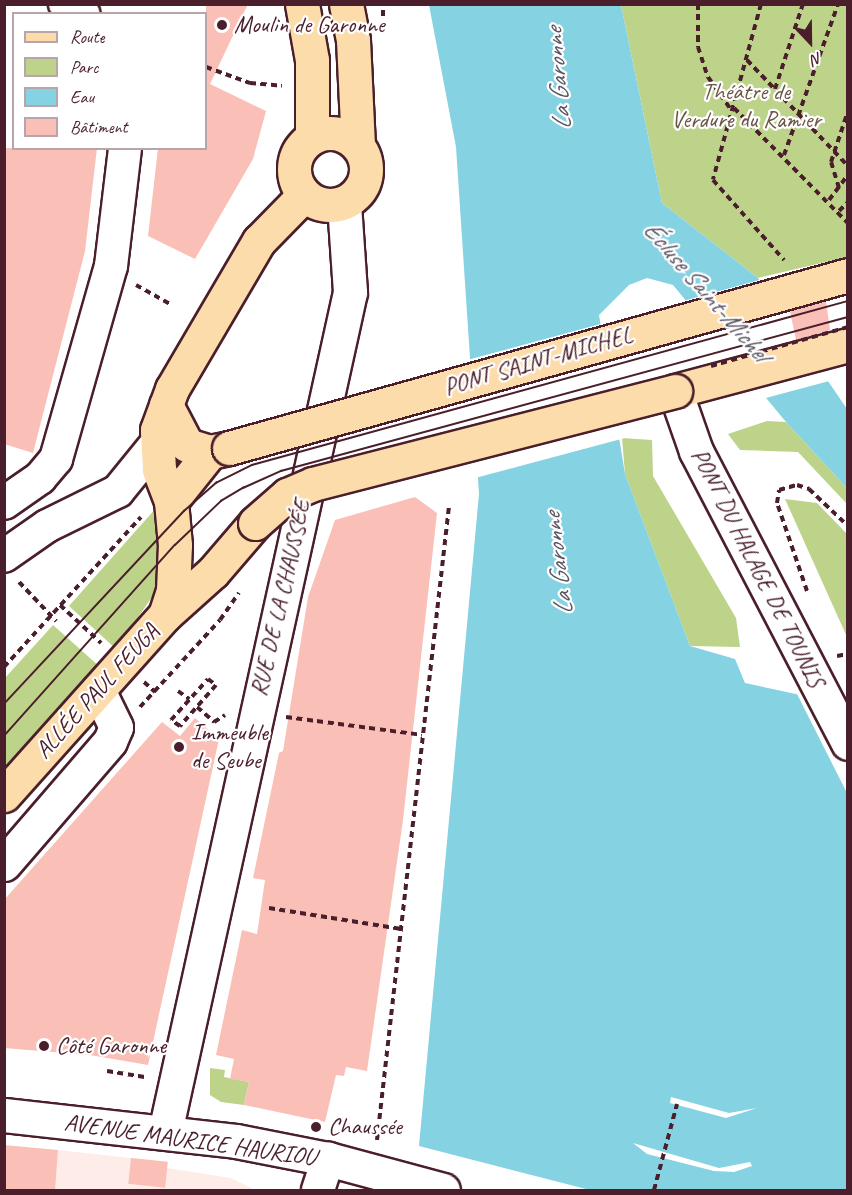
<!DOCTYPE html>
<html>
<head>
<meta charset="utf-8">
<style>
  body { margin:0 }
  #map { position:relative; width:852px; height:1195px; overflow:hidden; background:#fff; font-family:Caveat,sans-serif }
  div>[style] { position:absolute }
  .built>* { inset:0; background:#feece9 }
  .green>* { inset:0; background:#bdd389 }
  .water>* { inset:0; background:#84d2e2 }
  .pier>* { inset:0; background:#fff }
  .building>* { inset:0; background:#fabfb7; transform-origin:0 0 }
  .path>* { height:4px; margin-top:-2px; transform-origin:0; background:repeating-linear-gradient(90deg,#4a1f2b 0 6px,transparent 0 10.5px) }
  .roads { filter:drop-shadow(2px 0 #4a1f2b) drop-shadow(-2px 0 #4a1f2b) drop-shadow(0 2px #4a1f2b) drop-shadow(0 -2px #4a1f2b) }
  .minor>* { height:32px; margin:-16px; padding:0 16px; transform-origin:16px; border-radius:16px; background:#fff }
  .tertiary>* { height:33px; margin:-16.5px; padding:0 16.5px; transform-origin:16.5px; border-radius:16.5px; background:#fff }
  .primary>* { height:33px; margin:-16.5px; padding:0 16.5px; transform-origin:16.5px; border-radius:16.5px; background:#fcdcab }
  .primary>.ring { margin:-16.5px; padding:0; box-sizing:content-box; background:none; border:33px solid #fcdcab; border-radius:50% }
  .tram>* { height:1.5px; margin:-0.75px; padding:0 0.75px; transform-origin:0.75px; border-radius:0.75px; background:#4a1f2b }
  .path-bridge>* { height:4px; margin-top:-2px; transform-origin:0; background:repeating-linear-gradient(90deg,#4a1f2b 0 6px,transparent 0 10.5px) }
  .bridges { filter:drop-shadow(2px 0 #4a1f2b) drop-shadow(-2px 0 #4a1f2b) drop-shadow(0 2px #4a1f2b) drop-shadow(0 -2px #4a1f2b) }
  .primary-bridge>* { height:33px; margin:-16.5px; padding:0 16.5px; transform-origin:16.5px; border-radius:16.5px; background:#fcdcab }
  .dots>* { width:16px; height:16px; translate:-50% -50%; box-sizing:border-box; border:3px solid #fff; border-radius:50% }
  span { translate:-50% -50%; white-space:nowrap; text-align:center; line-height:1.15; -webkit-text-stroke:4.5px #fff; paint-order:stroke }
  .poi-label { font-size:24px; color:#4a1f2b }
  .left { translate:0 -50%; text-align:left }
  .park-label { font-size:24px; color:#6c5547 }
  .street-label { font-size:24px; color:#4a1f2b }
  .water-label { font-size:26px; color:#5b5562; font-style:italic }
  .frame { position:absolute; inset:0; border:6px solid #4a1f2b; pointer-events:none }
  .legend { position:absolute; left:12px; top:12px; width:195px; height:138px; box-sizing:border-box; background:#fff; border:2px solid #b7a5aa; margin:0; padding:8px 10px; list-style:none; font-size:18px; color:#4a1f2b }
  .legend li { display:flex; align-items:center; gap:12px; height:30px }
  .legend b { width:30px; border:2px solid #b7a5aa }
  .north { position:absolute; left:780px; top:12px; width:60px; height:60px; -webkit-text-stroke:4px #fff; paint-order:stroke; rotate:158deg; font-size:16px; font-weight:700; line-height:24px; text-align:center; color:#4a1f2b }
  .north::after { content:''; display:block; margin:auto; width:21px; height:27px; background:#4a1f2b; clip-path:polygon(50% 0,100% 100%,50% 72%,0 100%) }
</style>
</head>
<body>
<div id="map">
  <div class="built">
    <div style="clip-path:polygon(58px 1150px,167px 1162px,167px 1168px,231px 1178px,255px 1190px,55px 1190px)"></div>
  </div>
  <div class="green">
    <div style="clip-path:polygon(621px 5px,847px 5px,847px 257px,758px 278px,662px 203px)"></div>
    <div style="clip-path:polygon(767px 421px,786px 422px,847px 488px,847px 504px,798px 452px,740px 450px,728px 434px)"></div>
    <div style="clip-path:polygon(622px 438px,652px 440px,653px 476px,736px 618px,740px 647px,690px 646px,625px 474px)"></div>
    <div style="clip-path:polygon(785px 499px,817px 503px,847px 534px,847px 637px)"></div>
    <div style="clip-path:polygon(157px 507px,163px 563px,159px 587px,116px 649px,69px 606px)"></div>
    <div style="clip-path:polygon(53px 625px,100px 667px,5px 774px,5px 678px)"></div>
    <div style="clip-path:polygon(210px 1068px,225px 1070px,224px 1077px,249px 1082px,244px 1105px,221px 1102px,210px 1095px)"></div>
  </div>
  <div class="water">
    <div style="clip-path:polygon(evenodd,429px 5px,621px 5px,662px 203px,758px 278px,847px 409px,847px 488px,786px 422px,673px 285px,647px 278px,629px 285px,599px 315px,625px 474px,690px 646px,735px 659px,745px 683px,847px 705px,847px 1190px,590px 1190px,419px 1146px,479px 494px,456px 147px,429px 5px,671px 1097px,729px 1113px,757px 1108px,726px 1118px,670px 1103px,671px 1097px,429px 5px,633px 1143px,719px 1168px,750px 1162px,752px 1166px,734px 1172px,714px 1171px,647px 1154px,633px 1143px)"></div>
  </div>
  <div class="pier">
    <div style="clip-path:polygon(763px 279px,801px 329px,833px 380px,762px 399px,683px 301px)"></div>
    <div style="clip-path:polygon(604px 323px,625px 438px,475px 478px,467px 360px)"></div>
    <div style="clip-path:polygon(796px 692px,842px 701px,847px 712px,847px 793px)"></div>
  </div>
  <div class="building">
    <div style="clip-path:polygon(206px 4px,248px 4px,210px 84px,266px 111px,253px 159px,195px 259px,148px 236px,158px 148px,206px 148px)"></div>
    <div style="clip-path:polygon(4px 148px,97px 148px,85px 251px,33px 453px,4px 444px)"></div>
    <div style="clip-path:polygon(826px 301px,830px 330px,796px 340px,790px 311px)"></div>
    <div style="clip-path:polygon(415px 497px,437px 513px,403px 820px,367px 1071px,346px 1067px,344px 1076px,336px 1075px,325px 1122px,244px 1105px,249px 1082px,230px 1079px,234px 1059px,216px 1055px,242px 930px,257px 934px,265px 880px,253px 878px,279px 753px,283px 751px,308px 597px,335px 520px)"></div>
    <div style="clip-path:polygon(195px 718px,219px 739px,148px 1065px,90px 1055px,4px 1048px,4px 900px,162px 722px,180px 736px)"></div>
    <div style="clip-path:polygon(4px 1145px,58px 1150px,55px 1191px,4px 1191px)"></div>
    <div style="left:131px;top:1158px;width:37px;height:26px;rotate:6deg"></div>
  </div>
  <div class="path">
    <div style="left:698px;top:4px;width:43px;rotate:90deg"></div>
    <div style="left:698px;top:47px;width:32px;rotate:72deg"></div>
    <div style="left:708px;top:77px;width:42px;rotate:54.8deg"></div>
    <div style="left:761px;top:4px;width:182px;rotate:105.3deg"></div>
    <div style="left:713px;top:180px;width:107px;rotate:48.4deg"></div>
    <div style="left:383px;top:16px;width:12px;rotate:-90deg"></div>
    <div style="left:747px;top:60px;width:146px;rotate:46.4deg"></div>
    <div style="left:206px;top:67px;width:47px;rotate:20deg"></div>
    <div style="left:250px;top:83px;width:32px;rotate:5deg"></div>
    <div style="left:775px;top:89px;width:89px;rotate:-71.8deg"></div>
    <div style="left:734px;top:108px;width:162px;rotate:45.3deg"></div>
    <div style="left:784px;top:155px;width:160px;rotate:-70.3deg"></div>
    <div style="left:839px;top:188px;width:27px;rotate:-107deg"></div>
    <div style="left:831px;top:162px;width:54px;rotate:-71.6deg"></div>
    <div style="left:829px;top:200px;width:31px;rotate:-53deg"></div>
    <div style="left:839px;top:211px;width:13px;rotate:-45deg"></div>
    <div style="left:136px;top:285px;width:41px;rotate:29.1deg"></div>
    <div style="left:19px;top:582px;width:54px;rotate:46.5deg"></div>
    <div style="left:807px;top:591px;width:93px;rotate:-108.8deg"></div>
    <div style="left:777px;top:503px;width:13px;rotate:-81deg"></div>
    <div style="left:779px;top:490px;width:19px;rotate:-16deg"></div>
    <div style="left:797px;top:485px;width:13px;rotate:18deg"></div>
    <div style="left:809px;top:489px;width:54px;rotate:43.5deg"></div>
    <div style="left:60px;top:605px;width:56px;rotate:42.8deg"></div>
    <div style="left:837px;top:656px;width:11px;rotate:-10deg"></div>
    <div style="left:4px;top:667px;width:203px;rotate:-47.6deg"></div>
    <div style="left:208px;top:679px;width:10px;rotate:37deg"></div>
    <div style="left:216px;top:685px;width:55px;rotate:131.3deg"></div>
    <div style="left:180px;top:726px;width:11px;rotate:-146deg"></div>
    <div style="left:171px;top:720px;width:55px;rotate:-47.9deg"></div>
    <div style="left:144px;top:682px;width:15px;rotate:42deg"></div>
    <div style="left:178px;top:691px;width:14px;rotate:36deg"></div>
    <div style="left:140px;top:707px;width:118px;rotate:-47.4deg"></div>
    <div style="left:220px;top:620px;width:33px;rotate:-55deg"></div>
    <div style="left:197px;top:707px;width:23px;rotate:41deg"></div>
    <div style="left:214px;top:722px;width:13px;rotate:-32deg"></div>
    <div style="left:286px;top:717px;width:137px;rotate:7.5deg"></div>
    <div style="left:269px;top:908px;width:134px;rotate:9deg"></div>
    <div style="left:107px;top:1071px;width:38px;rotate:9deg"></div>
    <div style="left:377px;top:1140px;width:638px;rotate:-83.52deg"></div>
    <div style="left:654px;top:1190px;width:89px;rotate:-75deg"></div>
  </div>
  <div class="roads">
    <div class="minor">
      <div style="left:65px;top:4px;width:21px;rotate:28deg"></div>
      <div style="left:4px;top:503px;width:44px;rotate:-34.8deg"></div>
      <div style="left:40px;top:478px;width:25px;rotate:-50deg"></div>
      <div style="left:56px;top:459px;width:201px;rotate:-74.1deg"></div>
      <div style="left:111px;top:266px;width:119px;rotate:-83.2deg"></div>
      <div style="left:4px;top:556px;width:52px;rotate:-34.9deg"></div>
      <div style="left:47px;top:526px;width:79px;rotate:-26.2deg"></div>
      <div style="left:118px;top:491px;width:82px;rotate:-50.9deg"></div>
      <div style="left:318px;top:1190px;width:33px;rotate:-72deg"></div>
    </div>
    <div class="tertiary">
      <div style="left:675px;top:391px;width:64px;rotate:70.7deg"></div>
      <div style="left:696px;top:451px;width:329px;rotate:62.5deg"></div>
      <div style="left:4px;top:864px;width:162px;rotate:-49.2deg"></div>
      <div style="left:110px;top:741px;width:15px;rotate:-67deg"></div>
      <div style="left:116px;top:727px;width:41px;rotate:-115.9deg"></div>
      <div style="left:4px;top:1115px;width:233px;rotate:6.4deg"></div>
      <div style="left:236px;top:1141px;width:94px;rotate:11.1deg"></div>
      <div style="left:328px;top:1159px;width:119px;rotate:15.1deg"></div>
      <div style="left:165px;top:1132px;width:860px;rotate:-77.58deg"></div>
      <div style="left:350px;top:292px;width:89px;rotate:-93.9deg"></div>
    </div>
    <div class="primary">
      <div style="left:302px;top:4px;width:57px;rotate:79.9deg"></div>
      <div style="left:312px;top:60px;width:77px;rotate:90deg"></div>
      <div style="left:346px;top:4px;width:37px;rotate:79deg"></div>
      <div style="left:353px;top:40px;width:105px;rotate:87.3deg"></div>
      <div class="ring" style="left:294px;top:133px;width:39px;height:39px"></div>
      <div style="left:675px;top:391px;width:179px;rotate:-14.9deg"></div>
      <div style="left:166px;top:405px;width:45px;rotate:62.3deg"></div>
      <div style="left:187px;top:445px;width:24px;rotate:17deg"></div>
      <div style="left:171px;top:501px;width:63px;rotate:-51.5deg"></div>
      <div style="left:210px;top:452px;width:19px;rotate:-12deg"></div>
      <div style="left:165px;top:615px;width:26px;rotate:-72deg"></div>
      <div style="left:173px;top:590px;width:45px;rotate:-87.5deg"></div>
      <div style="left:175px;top:545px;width:44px;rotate:-95.2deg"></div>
      <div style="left:171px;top:501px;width:34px;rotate:-111deg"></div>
      <div style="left:159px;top:469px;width:39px;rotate:-93deg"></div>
      <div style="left:157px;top:430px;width:44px;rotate:-69.9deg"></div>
      <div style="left:172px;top:389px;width:172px;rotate:-59.6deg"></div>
      <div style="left:259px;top:241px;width:64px;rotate:-45.6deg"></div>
      <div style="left:4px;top:795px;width:241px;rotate:-48.2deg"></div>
      <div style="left:165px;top:615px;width:64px;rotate:-41.9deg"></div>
      <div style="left:213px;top:572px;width:65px;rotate:-49.4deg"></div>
    </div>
  </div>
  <div class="tram">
    <div style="left:4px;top:704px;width:264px;rotate:-47deg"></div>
    <div style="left:184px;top:511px;width:43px;rotate:-41.2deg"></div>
    <div style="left:216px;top:483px;width:40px;rotate:-26.6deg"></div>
    <div style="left:252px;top:465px;width:618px;rotate:-15.39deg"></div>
    <div style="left:4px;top:736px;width:256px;rotate:-48.2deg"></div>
    <div style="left:175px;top:545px;width:64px;rotate:-43.7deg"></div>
    <div style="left:221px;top:501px;width:26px;rotate:-31deg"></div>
    <div style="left:243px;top:488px;width:42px;rotate:-24.1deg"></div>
    <div style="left:281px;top:471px;width:588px;rotate:-15.2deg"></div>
  </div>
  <div class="path-bridge">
    <div style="left:711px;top:366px;width:142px;rotate:-15.9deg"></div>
  </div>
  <div class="bridges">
    <div class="primary-bridge">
      <div style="left:229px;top:448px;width:643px;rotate:-15.61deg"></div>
      <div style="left:255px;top:523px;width:43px;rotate:-41.2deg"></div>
      <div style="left:287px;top:495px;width:28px;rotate:-23deg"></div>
      <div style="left:313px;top:484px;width:374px;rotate:-14.4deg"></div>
    </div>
  </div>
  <div class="dots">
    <div style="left:222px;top:25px;background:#4a1f2b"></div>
    <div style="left:179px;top:747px;background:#4a1f2b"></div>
    <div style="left:44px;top:1046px;background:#4a1f2b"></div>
    <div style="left:316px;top:1127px;background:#4a1f2b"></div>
  </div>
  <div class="poi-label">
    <span class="left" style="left:234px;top:25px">Moulin de Garonne</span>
    <span class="left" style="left:191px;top:747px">Immeuble<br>de Seube</span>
    <span class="left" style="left:56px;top:1046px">Côté Garonne</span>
    <span class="left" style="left:328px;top:1127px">Chaussée</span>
  </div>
  <div class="park-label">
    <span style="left:746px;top:106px">Théâtre de<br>Verdure du Ramier</span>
  </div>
  <div class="street-label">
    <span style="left:538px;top:361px;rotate:-16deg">PONT SAINT-MICHEL</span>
    <span style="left:758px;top:568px;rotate:63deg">PONT DU HALAGE DE TOUNIS</span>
    <span style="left:281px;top:598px;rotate:-77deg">RUE DE LA CHAUSSÉE</span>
    <span style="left:97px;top:691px;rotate:-48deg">ALLÉE PAUL FEUGA</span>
    <span style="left:190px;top:1140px;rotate:8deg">AVENUE MAURICE HAURIOU</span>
  </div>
  <div class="water-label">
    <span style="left:558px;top:79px;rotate:-95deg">La Garonne</span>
    <span style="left:706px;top:291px;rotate:49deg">Écluse Saint-Michel</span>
    <span style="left:558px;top:564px;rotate:-97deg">La Garonne</span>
  </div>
  <div class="frame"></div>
  <ul class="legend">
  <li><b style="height:8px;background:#fcdcab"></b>Route</li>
  <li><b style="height:16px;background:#bdd389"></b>Parc</li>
  <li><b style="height:16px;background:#84d2e2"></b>Eau</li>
  <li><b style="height:16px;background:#fabfb7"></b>Bâtiment</li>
  </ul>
  <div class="north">N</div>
</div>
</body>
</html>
